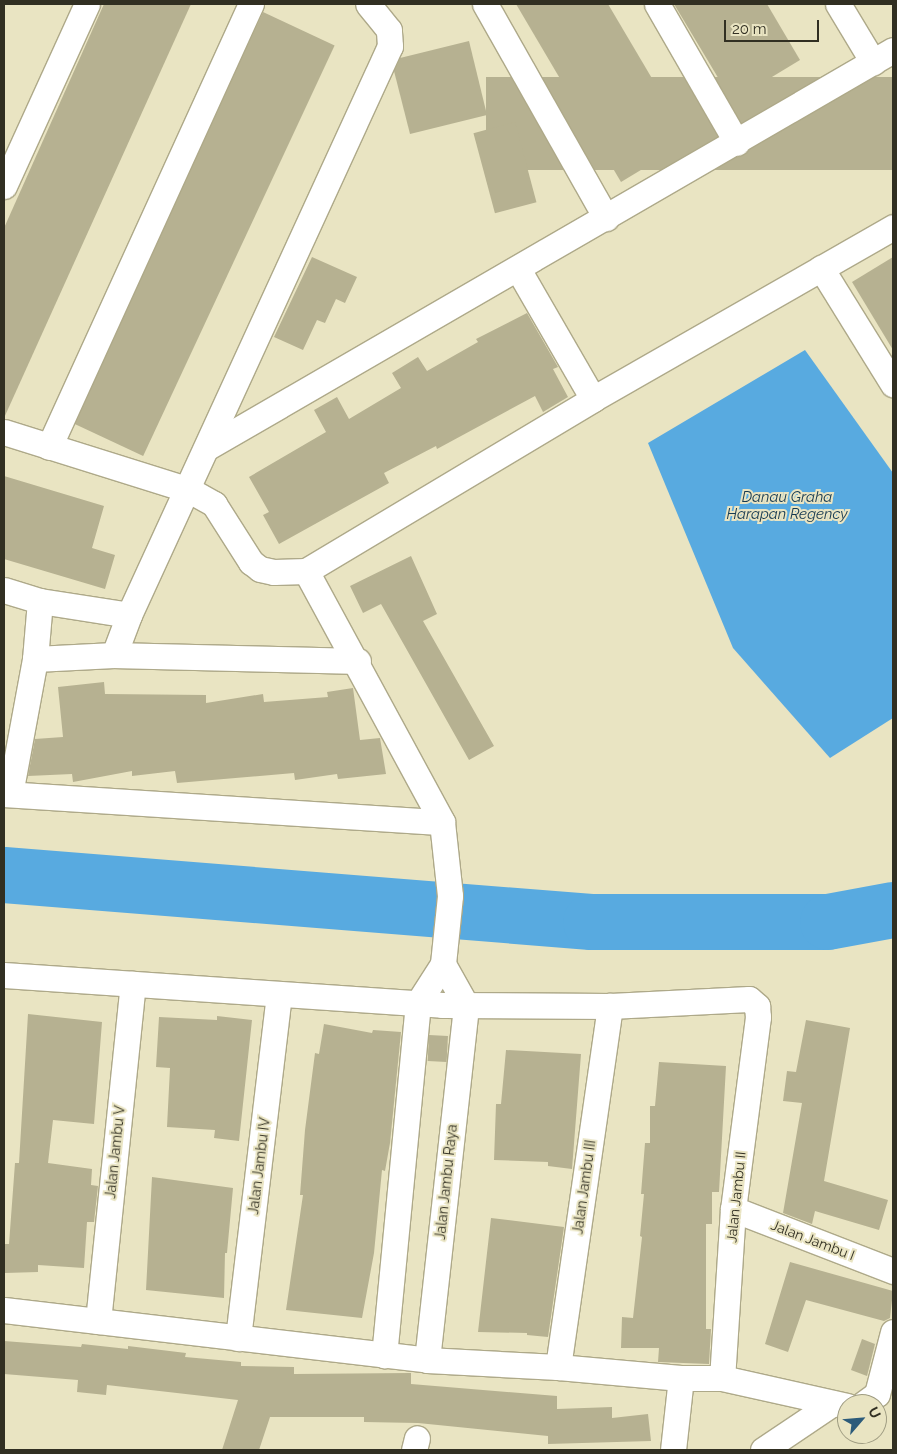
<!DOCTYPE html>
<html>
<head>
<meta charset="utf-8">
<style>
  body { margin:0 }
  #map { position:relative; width:897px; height:1454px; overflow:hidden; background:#e9e4c2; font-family:Raleway,sans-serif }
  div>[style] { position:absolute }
  .water>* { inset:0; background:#58aae0 }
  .river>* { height:56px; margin:-28px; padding:0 28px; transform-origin:28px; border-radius:28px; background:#58aae0 }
  .building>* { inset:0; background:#b6b191; transform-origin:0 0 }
  .roads { filter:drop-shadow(1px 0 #aea989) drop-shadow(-1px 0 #aea989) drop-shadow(0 1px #aea989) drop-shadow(0 -1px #aea989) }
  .minor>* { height:25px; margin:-12.5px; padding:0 12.5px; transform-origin:12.5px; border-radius:12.5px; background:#fff }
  span { translate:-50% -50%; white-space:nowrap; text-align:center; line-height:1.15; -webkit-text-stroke:4px #e9e4c2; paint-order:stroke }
  .street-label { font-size:14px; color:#312f22 }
  .water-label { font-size:15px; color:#163950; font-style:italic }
  .frame { position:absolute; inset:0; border:5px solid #312f22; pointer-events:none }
  .north { position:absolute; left:837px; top:1394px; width:50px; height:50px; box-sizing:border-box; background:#e9e4c2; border:1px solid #9f9c82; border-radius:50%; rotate:63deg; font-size:14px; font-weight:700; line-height:20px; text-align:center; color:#312f22 }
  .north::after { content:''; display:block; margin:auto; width:18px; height:22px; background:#2c5b7a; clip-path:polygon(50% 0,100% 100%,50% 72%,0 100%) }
  .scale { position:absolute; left:724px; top:20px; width:95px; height:22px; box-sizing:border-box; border:2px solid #312f22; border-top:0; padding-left:6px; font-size:15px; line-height:18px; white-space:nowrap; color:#312f22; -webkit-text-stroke:4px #e9e4c2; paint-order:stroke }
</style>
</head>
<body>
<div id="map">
  <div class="water">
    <div style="clip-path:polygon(805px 350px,893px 473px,893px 718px,830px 758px,733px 648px,648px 443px)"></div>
  </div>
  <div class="river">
    <div style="left:4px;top:875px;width:589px;rotate:4.58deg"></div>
    <div style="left:591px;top:922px;width:237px"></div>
    <div style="left:828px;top:922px;width:66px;rotate:-10.5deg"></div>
  </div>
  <div class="building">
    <div style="clip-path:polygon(104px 4px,191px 4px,4px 418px,4px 228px)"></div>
    <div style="clip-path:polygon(516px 4px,608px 4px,689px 141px,621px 182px)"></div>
    <div style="clip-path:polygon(674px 4px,767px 4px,800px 60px,732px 101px)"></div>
    <div style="left:263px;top:12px;width:79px;height:453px;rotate:25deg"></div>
    <div style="clip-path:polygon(469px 41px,487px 115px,410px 134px,394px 71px,400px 58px)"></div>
    <div style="left:893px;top:77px;width:93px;height:407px;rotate:90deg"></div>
    <div style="left:515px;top:122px;width:83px;height:43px;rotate:75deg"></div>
    <div style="clip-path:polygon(312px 257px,357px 277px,345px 303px,336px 299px,325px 323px,317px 320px,303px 350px,274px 337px)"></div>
    <div style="clip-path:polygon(893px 257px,893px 350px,852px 282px)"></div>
    <div style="clip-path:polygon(527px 313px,558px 367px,553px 369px,568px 397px,543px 412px,535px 396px,437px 449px,436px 446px,384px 473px,389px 483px,279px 544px,263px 515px,269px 512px,249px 477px,326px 432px,314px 410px,337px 397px,349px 419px,401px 388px,392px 373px,418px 357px,427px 371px,478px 342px,476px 339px)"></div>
    <div style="clip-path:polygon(4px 476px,104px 506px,92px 548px,115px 555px,105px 589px,4px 559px)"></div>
    <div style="clip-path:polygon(411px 556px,437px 614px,423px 621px,494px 746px,469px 760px,381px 604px,363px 613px,350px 586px)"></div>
    <div style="clip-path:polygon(104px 682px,105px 694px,206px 695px,206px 703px,263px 694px,264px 702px,328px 697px,327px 692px,353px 688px,360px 740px,380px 738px,386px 774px,338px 779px,337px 774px,295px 780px,294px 773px,177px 783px,175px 771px,132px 776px,132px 771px,73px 782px,72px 774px,28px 776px,35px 739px,63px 737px,58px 687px)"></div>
    <div style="clip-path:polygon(28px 1014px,102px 1022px,94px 1124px,53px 1120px,48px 1163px,92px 1169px,91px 1185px,98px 1186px,94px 1222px,87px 1222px,84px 1268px,38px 1265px,38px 1272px,5px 1273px,4px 1244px,9px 1244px,15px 1163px,19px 1163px)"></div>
    <div style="clip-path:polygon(217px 1016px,252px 1020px,239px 1141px,214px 1138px,215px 1130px,167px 1127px,170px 1068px,156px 1067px,159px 1017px,217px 1020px)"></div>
    <div style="clip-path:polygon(806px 1020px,850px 1028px,824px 1181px,888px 1200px,879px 1230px,815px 1211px,812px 1224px,783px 1213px,802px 1103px,783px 1101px,787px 1071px,796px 1072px)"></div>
    <div style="clip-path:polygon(324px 1024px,372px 1033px,373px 1030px,401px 1032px,390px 1143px,385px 1171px,382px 1170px,374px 1253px,362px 1318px,286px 1310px,303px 1195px,300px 1195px,305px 1130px,315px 1053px,319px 1054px)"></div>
    <div style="left:429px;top:1035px;width:19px;height:26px;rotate:3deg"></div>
    <div style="clip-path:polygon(506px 1050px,581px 1054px,572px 1169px,548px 1166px,548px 1162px,494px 1160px,496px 1104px,501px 1104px)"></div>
    <div style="clip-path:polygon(659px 1062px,726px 1066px,719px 1192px,712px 1192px,712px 1224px,706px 1224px,706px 1329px,711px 1329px,709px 1364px,658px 1362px,659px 1348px,621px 1348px,622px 1317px,633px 1318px,642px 1237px,640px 1236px,644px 1194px,641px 1194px,645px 1143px,650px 1143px,650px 1106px,655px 1106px)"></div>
    <div style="clip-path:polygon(152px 1177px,233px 1188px,227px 1253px,225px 1253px,224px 1298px,146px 1290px)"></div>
    <div style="clip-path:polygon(491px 1218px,564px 1227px,548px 1337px,527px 1335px,527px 1333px,478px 1332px)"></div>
    <div style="clip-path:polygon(790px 1262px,893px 1291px,890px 1318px,884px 1321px,806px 1300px,788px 1352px,765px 1344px)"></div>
    <div style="clip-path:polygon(862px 1339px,875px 1344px,867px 1376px,851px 1370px)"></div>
    <div style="clip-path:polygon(4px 1341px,81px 1347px,82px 1344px,128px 1349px,128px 1346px,186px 1353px,185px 1357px,241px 1362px,241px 1366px,294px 1367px,294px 1374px,411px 1373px,411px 1384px,557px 1396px,557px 1409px,612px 1407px,612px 1418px,648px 1414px,651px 1441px,548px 1444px,548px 1436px,418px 1423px,364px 1422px,364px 1417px,270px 1417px,259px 1450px,222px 1450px,238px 1400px,107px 1385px,106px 1395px,77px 1392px,78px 1380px,4px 1374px)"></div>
  </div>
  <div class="roads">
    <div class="minor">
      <div style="left:485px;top:4px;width:246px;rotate:60.5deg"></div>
      <div style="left:657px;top:4px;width:160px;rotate:60.1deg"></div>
      <div style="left:838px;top:4px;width:68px;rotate:58.9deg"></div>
      <div style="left:4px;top:186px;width:200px;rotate:-65.5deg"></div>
      <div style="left:821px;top:268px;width:137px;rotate:58.2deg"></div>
      <div style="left:518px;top:269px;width:150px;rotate:60deg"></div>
      <div style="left:4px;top:432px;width:194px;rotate:17.4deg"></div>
      <div style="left:189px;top:490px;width:29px;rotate:29deg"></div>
      <div style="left:214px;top:504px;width:69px;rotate:57.5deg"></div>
      <div style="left:251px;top:562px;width:11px;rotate:38deg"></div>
      <div style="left:260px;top:569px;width:14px;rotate:12deg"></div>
      <div style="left:274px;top:572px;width:32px;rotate:-2deg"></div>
      <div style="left:306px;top:571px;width:335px;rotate:-30.9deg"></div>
      <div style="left:593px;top:399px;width:346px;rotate:-29.8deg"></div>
      <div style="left:49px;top:447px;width:487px;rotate:-65.5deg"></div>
      <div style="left:208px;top:447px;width:792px;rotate:-30.09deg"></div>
      <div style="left:306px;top:571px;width:285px;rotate:61.5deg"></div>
      <div style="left:442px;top:822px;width:74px;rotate:83.8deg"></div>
      <div style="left:450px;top:896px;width:68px;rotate:95.9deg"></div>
      <div style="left:443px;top:964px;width:46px;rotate:122.7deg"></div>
      <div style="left:418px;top:1003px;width:354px;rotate:95.5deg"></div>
      <div style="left:4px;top:590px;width:38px;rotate:17deg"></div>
      <div style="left:40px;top:601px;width:90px;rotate:8.9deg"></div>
      <div style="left:114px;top:655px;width:43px;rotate:-69.4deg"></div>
      <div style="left:129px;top:615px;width:626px;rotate:-65.36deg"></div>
      <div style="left:390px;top:46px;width:16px;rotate:-94deg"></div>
      <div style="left:389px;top:30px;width:33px;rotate:-129deg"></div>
      <div style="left:35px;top:659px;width:79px;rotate:-2.9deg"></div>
      <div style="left:114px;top:655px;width:244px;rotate:1.4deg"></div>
      <div style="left:4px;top:794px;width:439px;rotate:3.7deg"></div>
      <div style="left:10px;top:794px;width:137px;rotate:-79.5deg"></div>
      <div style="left:35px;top:659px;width:58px;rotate:-85.1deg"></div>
      <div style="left:4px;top:975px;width:439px;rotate:3.9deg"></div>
      <div style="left:442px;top:1005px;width:168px;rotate:0.3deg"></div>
      <div style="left:610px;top:1006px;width:139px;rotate:-2.9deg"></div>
      <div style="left:749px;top:999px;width:11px;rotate:41deg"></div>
      <div style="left:757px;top:1006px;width:11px;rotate:85deg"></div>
      <div style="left:758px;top:1017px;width:194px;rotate:97.4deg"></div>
      <div style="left:733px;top:1209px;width:169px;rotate:93.7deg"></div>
      <div style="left:733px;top:1209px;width:172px;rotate:21.2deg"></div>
      <div style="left:4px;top:1310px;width:426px;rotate:6.7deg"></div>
      <div style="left:427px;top:1360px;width:131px;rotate:3.1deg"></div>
      <div style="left:558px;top:1367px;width:123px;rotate:5.1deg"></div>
      <div style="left:681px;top:1378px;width:41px"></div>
      <div style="left:722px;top:1378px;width:128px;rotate:12.6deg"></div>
      <div style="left:98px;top:1321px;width:339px;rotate:-84.1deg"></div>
      <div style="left:238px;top:1338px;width:346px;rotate:-83.2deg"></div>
      <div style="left:427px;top:1360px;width:357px;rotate:-83.7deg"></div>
      <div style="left:466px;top:1005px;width:47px;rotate:-119.3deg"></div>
      <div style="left:558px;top:1367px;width:365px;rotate:-81.8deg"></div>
      <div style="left:863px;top:1404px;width:17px;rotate:-36deg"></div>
      <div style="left:877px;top:1394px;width:64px;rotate:-75.5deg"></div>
      <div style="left:414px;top:1450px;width:12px;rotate:-76deg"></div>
      <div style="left:673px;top:1450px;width:72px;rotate:-83.7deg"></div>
      <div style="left:763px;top:1450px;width:84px;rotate:-33.9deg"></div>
    </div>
  </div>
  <div class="street-label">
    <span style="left:115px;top:1152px;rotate:-84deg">Jalan Jambu V</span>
    <span style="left:259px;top:1166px;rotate:-83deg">Jalan Jambu IV</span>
    <span style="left:446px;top:1182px;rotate:-84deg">Jalan Jambu Raya</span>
    <span style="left:584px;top:1187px;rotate:-82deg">Jalan Jambu III</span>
    <span style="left:736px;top:1197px;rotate:-84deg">Jalan Jambu II</span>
    <span style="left:813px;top:1240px;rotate:21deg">Jalan Jambu I</span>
  </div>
  <div class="water-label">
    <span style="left:787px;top:506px">Danau Graha<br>Harapan Regency</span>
  </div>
  <div class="frame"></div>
  <div class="north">U</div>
  <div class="scale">20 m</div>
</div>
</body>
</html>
